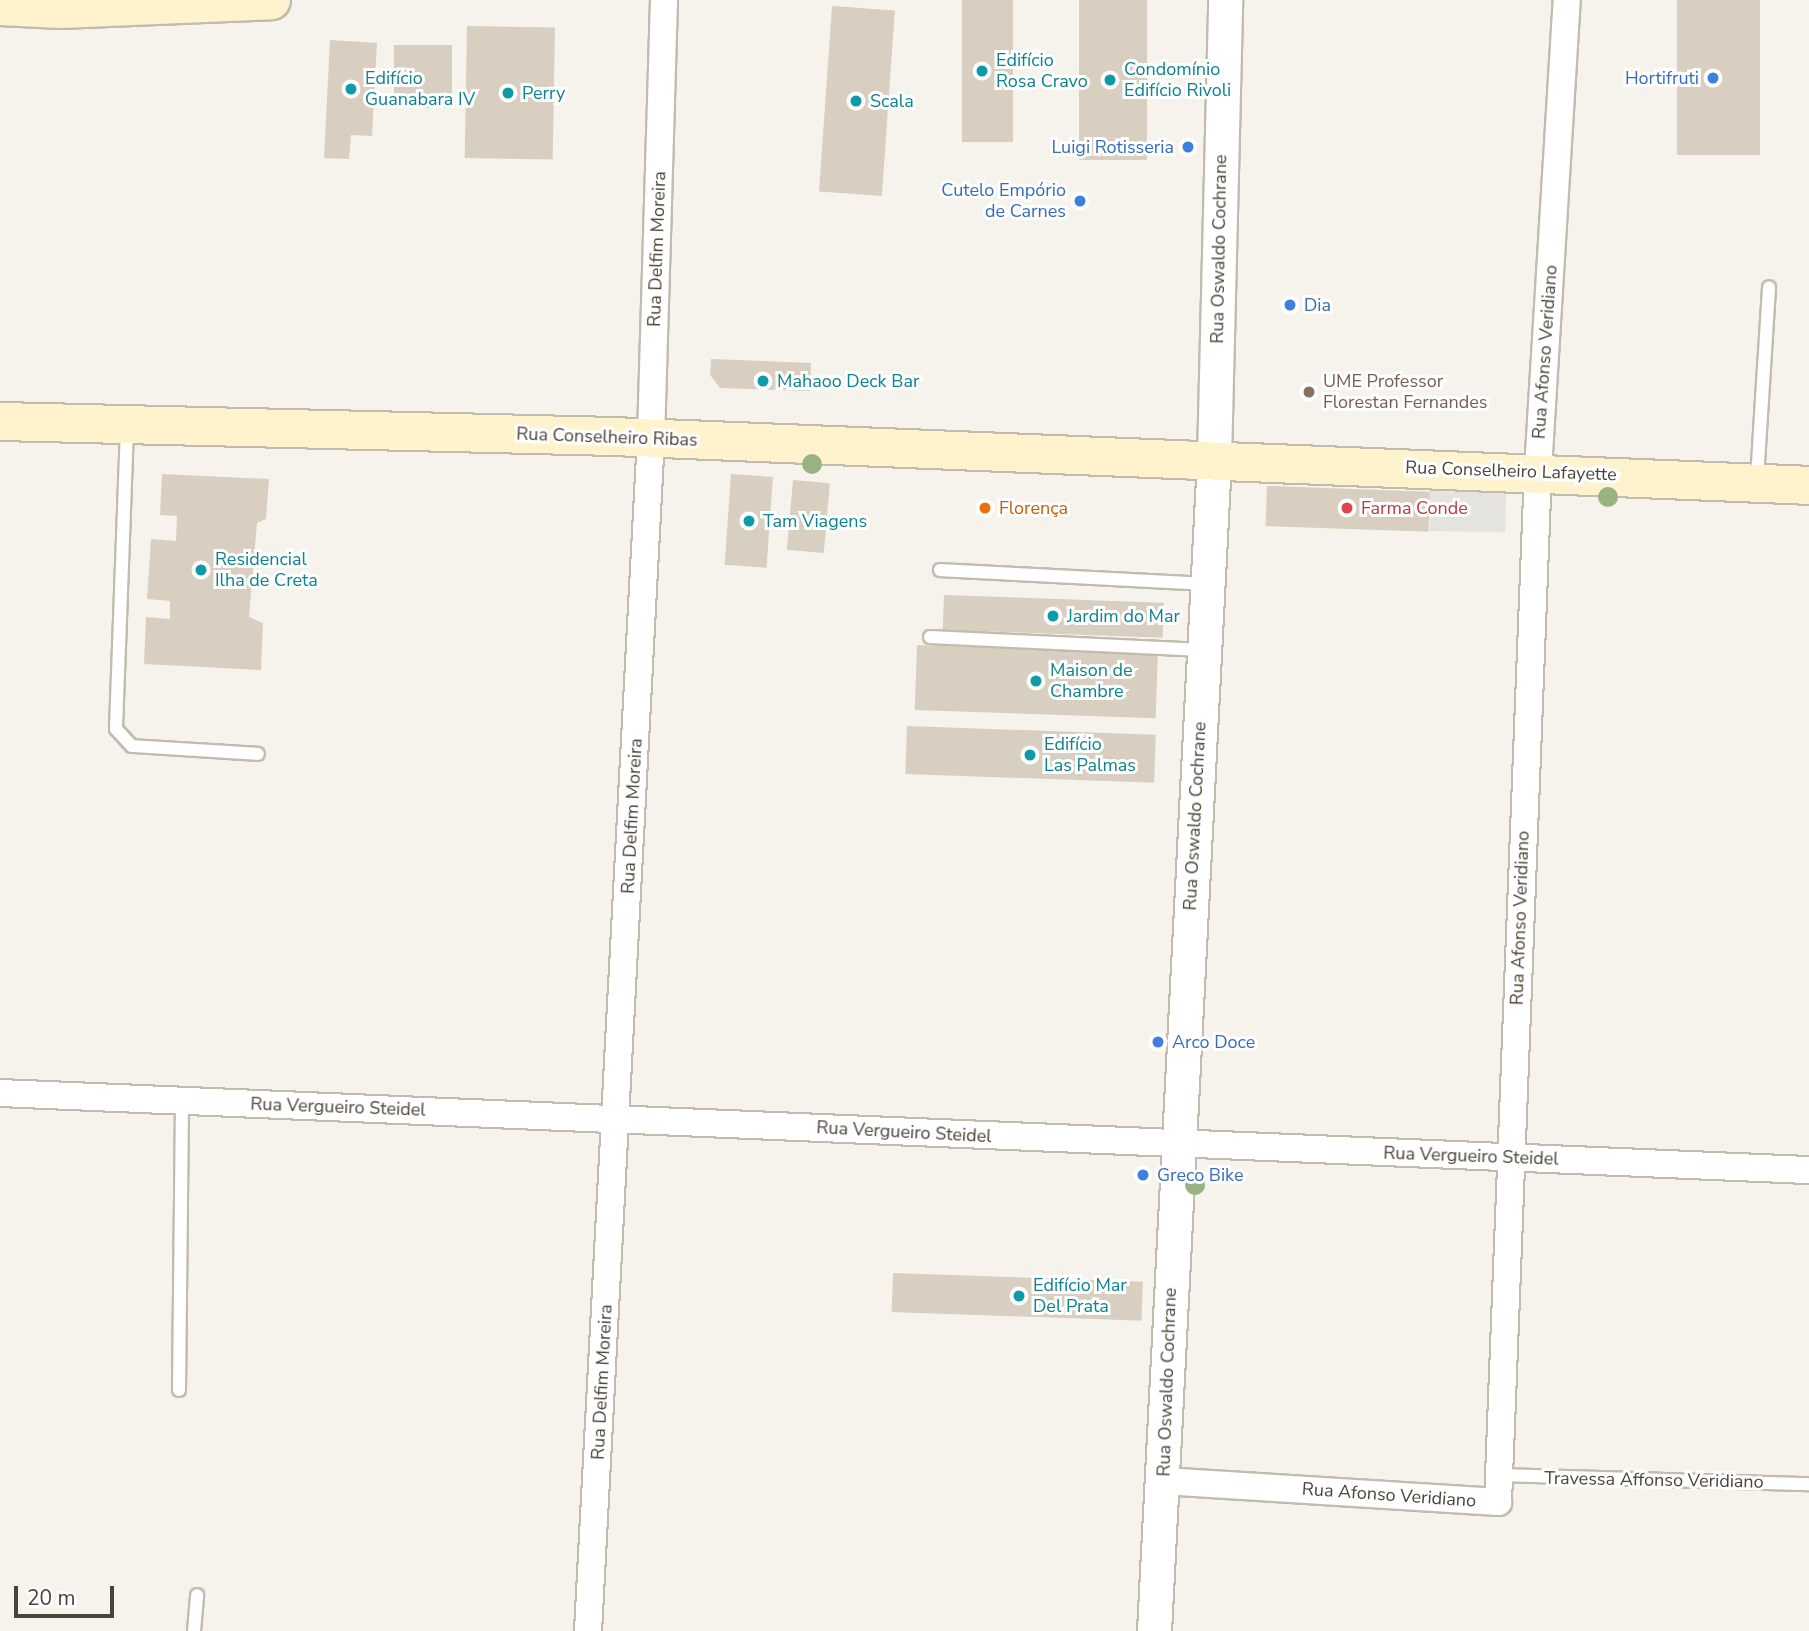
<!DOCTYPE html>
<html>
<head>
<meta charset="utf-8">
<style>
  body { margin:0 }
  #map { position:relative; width:1809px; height:1631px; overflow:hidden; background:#f6f3ec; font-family:"Nunito Sans",sans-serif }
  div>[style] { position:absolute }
  .parking>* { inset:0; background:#e5e3e0; transform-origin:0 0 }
  .building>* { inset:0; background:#d8cfc1; transform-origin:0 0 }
  .roads { filter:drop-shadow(2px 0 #c2bbae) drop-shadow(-2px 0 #c2bbae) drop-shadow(0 2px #c2bbae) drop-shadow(0 -2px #c2bbae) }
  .service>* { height:12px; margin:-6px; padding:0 6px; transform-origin:6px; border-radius:6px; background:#fff }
  .minor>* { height:26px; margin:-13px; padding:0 13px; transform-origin:13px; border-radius:13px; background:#fff }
  .tertiary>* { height:33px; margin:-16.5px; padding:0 16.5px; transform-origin:16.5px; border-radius:16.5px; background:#fff }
  .secondary>* { height:37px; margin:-18.5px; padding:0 18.5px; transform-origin:18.5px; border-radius:18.5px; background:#fff3cd }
  .trees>* { width:20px; height:20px; margin:-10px; border-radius:50%; background:#97b381 }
  .dots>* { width:19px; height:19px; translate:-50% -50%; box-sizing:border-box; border:4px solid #fff; border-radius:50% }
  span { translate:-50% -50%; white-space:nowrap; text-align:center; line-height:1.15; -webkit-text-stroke:6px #fff; paint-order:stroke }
  .culture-label { font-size:18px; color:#0d838f }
  .left { translate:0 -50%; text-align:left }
  .shop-label { font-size:18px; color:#366cbe }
  .right { translate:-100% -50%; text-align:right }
  .street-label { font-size:18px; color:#4b4439 }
  .education-label { font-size:18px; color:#785e54 }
  .food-label { font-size:18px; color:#c56008 }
  .health-label { font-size:18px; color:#be3a42 }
  .scale { position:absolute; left:14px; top:1586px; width:100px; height:32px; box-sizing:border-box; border:4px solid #4b4439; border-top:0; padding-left:9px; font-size:21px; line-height:24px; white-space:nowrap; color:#4b4439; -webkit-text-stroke:5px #fff; paint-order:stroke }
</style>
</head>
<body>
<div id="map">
  <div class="parking">
    <div style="left:1430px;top:491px;width:76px;height:40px;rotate:1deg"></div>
  </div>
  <div class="building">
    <div style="left:962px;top:0;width:51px;height:142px"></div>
    <div style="left:1079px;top:0;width:68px;height:160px"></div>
    <div style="left:1677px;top:0;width:83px;height:155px"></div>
    <div style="left:832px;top:6px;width:63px;height:186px;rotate:4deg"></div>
    <div style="left:467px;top:26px;width:88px;height:132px;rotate:1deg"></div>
    <div style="clip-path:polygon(330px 40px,377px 43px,372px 136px,351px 135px,349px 159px,324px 158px)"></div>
    <div style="left:452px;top:45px;width:63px;height:58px;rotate:90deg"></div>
    <div style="clip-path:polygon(711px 359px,811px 363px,810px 391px,720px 388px,710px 375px)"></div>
    <div style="clip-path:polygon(162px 474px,269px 479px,266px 519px,257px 523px,249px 617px,263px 623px,261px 670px,144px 664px,146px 617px,170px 619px,170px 601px,147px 599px,151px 539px,176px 541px,177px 516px,160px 515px)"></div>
    <div style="left:731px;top:474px;width:42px;height:91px;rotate:4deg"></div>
    <div style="left:793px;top:480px;width:37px;height:70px;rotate:5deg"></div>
    <div style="left:1267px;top:486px;width:163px;height:40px;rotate:2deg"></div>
    <div style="left:944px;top:595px;width:220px;height:35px;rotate:2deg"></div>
    <div style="left:917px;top:645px;width:241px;height:65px;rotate:2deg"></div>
    <div style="left:907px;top:726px;width:249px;height:48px;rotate:2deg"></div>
    <div style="left:893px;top:1273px;width:250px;height:39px;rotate:2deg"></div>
  </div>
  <div class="roads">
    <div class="service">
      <div style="left:127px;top:428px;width:301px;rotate:92.1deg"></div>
      <div style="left:116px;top:729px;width:23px;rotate:47deg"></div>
      <div style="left:132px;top:746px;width:126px;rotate:3.6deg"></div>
      <div style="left:1757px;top:479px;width:192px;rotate:-86.4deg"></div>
      <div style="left:940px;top:570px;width:267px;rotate:3deg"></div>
      <div style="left:930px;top:637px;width:273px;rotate:2.7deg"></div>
      <div style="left:179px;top:1390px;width:289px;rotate:-89.4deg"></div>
      <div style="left:1499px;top:1475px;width:310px;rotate:1.7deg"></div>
      <div style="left:194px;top:1631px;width:36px;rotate:-85deg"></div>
    </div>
    <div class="minor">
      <div style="left:0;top:1093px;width:1811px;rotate:2.44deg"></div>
      <div style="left:1163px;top:1481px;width:336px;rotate:3.6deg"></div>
      <div style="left:1498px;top:1502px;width:1033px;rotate:-87.78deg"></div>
      <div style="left:1538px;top:470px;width:471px;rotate:-86.5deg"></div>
      <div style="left:588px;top:1631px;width:1195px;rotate:-86.98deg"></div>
      <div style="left:651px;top:438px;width:438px;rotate:-88.3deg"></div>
    </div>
    <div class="tertiary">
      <div style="left:1154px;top:1631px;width:1174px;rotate:-87.07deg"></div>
      <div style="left:1214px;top:459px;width:459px;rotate:-88.6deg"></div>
    </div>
    <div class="secondary">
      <div style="left:0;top:6px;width:60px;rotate:2.9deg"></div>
      <div style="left:60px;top:9px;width:211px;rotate:-2.4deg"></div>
      <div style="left:0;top:421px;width:612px;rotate:1.4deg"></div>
      <div style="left:612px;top:436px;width:1198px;rotate:2.34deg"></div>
    </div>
  </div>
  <div class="trees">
    <div style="left:812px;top:464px"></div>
    <div style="left:1608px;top:497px"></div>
    <div style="left:1195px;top:1185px"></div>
  </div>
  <div class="dots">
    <div style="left:982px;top:71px;background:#0f9aa8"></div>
    <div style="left:1713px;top:78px;background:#3f7fe0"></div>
    <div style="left:1110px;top:80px;background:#0f9aa8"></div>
    <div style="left:351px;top:89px;background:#0f9aa8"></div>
    <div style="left:508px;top:93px;background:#0f9aa8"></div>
    <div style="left:856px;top:101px;background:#0f9aa8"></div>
    <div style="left:1188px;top:147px;background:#3f7fe0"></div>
    <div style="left:1080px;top:201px;background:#3f7fe0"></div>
    <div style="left:1290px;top:305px;background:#3f7fe0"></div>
    <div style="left:763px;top:381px;background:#0f9aa8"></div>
    <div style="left:1309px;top:392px;background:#8d6e63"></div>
    <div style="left:985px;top:508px;background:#e8710a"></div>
    <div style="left:1347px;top:508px;background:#e0444e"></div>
    <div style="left:749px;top:521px;background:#0f9aa8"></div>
    <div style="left:201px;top:570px;background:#0f9aa8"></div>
    <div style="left:1053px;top:616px;background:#0f9aa8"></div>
    <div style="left:1036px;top:681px;background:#0f9aa8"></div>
    <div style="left:1030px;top:755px;background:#0f9aa8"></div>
    <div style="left:1158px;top:1042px;background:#3f7fe0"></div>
    <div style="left:1143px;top:1175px;background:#3f7fe0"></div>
    <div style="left:1019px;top:1296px;background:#0f9aa8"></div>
  </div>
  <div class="culture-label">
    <span class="left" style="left:996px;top:71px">Edifício<br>Rosa Cravo</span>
    <span class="left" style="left:1124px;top:80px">Condomínio<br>Edifício Rivoli</span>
    <span class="left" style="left:365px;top:89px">Edifício<br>Guanabara IV</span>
    <span class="left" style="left:522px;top:93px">Perry</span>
    <span class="left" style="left:870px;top:101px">Scala</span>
    <span class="left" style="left:777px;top:381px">Mahaoo Deck Bar</span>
    <span class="left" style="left:763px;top:521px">Tam Viagens</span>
    <span class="left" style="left:215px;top:570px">Residencial<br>Ilha de Creta</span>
    <span class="left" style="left:1067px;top:616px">Jardim do Mar</span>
    <span class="left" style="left:1050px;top:681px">Maison de<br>Chambre</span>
    <span class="left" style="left:1044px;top:755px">Edifício<br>Las Palmas</span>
    <span class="left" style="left:1033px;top:1296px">Edifício Mar<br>Del Prata</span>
  </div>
  <div class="shop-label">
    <span class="right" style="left:1699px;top:78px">Hortifruti</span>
    <span class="right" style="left:1174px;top:147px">Luigi Rotisseria</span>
    <span class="right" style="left:1066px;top:201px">Cutelo Empório<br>de Carnes</span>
    <span class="left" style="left:1304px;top:305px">Dia</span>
    <span class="left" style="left:1172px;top:1042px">Arco Doce</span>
    <span class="left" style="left:1157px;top:1175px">Greco Bike</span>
  </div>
  <div class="street-label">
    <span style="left:657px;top:249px;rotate:-88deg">Rua Delfim Moreira</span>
    <span style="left:1219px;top:249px;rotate:-89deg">Rua Oswaldo Cochrane</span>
    <span style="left:1545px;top:352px;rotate:-86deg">Rua Afonso Veridiano</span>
    <span style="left:607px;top:437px;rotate:2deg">Rua Conselheiro Ribas</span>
    <span style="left:1511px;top:471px;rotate:2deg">Rua Conselheiro Lafayette</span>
    <span style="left:632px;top:816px;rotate:-87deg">Rua Delfim Moreira</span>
    <span style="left:1195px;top:816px;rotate:-87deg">Rua Oswaldo Cochrane</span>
    <span style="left:1520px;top:918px;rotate:-88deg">Rua Afonso Veridiano</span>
    <span style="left:338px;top:1107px;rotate:2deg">Rua Vergueiro Steidel</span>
    <span style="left:904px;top:1132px;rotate:3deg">Rua Vergueiro Steidel</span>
    <span style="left:1471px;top:1156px;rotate:2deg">Rua Vergueiro Steidel</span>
    <span style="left:602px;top:1382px;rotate:-87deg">Rua Delfim Moreira</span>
    <span style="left:1167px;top:1382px;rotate:-88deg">Rua Oswaldo Cochrane</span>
    <span style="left:1654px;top:1480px;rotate:1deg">Travessa Affonso Veridiano</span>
    <span style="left:1389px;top:1495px;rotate:4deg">Rua Afonso Veridiano</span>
  </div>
  <div class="education-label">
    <span class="left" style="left:1323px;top:392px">UME Professor<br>Florestan Fernandes</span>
  </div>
  <div class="food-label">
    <span class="left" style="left:999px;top:508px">Florença</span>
  </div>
  <div class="health-label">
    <span class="left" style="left:1361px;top:508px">Farma Conde</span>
  </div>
  <div class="scale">20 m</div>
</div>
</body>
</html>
